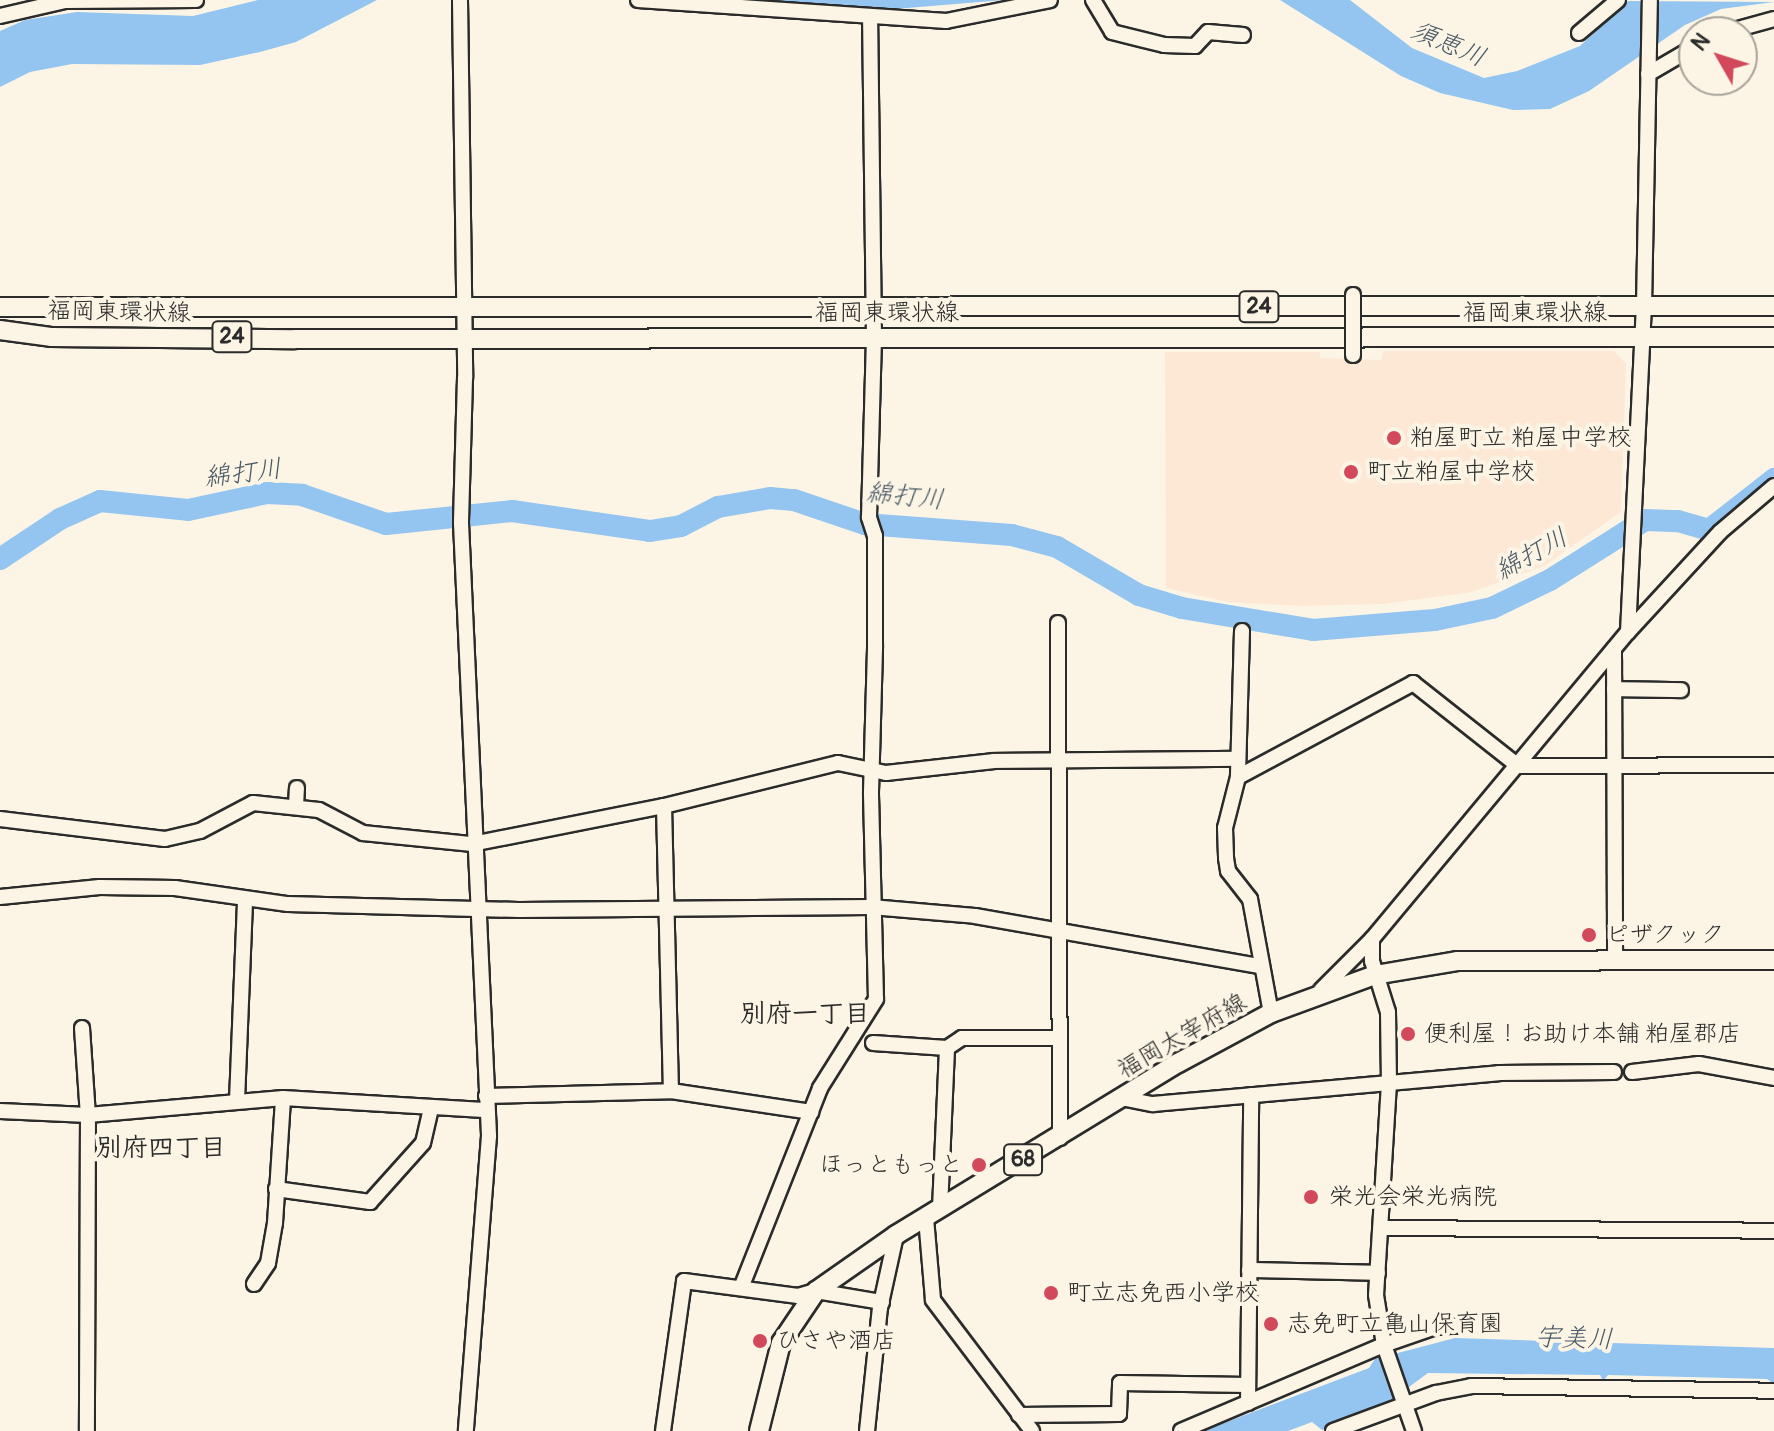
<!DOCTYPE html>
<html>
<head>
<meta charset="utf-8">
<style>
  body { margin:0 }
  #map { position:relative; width:1774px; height:1431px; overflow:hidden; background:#fcf5e5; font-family:Pangolin,"Klee One",sans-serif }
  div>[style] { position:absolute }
  .built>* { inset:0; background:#fde8d5 }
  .water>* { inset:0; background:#94c5f0 }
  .river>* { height:22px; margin:-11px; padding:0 11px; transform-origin:11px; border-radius:11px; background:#94c5f0 }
  .roads { filter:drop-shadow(2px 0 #2b2b2b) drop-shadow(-2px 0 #2b2b2b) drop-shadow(0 2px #2b2b2b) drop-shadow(0 -2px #2b2b2b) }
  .minor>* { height:14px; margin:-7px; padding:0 7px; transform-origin:7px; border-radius:7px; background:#fcf5e5 }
  .major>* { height:18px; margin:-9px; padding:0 9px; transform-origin:9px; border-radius:9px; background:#fcf5e5 }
  .bridges { filter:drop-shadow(2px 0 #2b2b2b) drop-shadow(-2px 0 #2b2b2b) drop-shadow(0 2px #2b2b2b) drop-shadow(0 -2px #2b2b2b) }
  .minor-bridge>* { height:14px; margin:-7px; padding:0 7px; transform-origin:7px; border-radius:7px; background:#fcf5e5 }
  .dots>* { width:22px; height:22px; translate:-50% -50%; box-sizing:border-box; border:4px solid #fcf5e5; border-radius:50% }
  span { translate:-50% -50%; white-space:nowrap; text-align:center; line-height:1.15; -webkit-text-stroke:8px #fcf5e5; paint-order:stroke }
  .shield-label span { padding:2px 6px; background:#fcf5e5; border:2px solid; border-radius:6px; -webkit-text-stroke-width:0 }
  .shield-label { font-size:22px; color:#2b2b2b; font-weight:700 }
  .street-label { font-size:24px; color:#2b2b2b }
  .poi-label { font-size:24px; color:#2b2b2b }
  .left { translate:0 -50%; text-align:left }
  .right { translate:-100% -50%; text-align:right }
  .water-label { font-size:26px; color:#4a5966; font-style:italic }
  .neighbourhood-label { font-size:26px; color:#2b2b2b; font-weight:700 }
  .north { position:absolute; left:1678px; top:16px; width:80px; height:80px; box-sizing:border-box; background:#fcf5e5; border:2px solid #a8a49b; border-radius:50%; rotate:309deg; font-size:22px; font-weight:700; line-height:32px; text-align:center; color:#2b2b2b }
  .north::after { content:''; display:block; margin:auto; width:28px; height:36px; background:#d1495b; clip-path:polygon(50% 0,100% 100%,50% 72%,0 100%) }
</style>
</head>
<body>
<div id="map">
  <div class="built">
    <div style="clip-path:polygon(1384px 351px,1614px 351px,1626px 364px,1621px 512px,1544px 566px,1472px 592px,1383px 604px,1300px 606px,1227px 602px,1166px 588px,1165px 352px,1320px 352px,1320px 358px,1381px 360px)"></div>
  </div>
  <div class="water">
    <div style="clip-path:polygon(258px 0,377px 0,296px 42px,260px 52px,200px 65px,72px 64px,30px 72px,0 87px,0 31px,25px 20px,77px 12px,193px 16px)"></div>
    <div style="clip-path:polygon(747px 0,1004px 0,883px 10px)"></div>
    <div style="clip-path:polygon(1280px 0,1350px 0,1412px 48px,1484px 78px,1517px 71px,1580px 46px,1628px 1px,1774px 2px,1721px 9px,1685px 25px,1589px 91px,1550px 109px,1513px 110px,1440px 93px,1401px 76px)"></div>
    <div style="clip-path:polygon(1455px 1338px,1774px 1348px,1774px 1384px,1767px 1379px,1608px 1375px,1603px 1381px,1600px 1375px,1428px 1373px,1390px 1401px,1322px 1430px,1312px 1422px,1288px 1431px,1203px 1431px,1369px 1368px,1375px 1359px)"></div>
  </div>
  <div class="river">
    <div style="left:0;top:559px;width:72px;rotate:-33.7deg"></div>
    <div style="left:60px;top:519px;width:44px;rotate:-24.2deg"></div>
    <div style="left:100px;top:501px;width:88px;rotate:5.8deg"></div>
    <div style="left:188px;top:510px;width:81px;rotate:-12.1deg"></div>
    <div style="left:267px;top:493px;width:35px;rotate:3deg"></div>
    <div style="left:302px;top:495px;width:89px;rotate:19deg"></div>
    <div style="left:386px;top:524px;width:127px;rotate:-5.9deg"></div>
    <div style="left:512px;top:511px;width:139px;rotate:8.2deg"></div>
    <div style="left:650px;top:531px;width:31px;rotate:-9deg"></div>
    <div style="left:681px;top:526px;width:42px;rotate:-27.2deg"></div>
    <div style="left:718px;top:507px;width:53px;rotate:-9.8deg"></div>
    <div style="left:770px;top:498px;width:24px;rotate:5deg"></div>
    <div style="left:794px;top:500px;width:75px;rotate:18.7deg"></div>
    <div style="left:865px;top:524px;width:147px;rotate:4.3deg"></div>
    <div style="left:1012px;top:535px;width:47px;rotate:14.9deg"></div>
    <div style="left:1057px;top:547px;width:95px;rotate:30.3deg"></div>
    <div style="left:1139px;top:595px;width:45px;rotate:16.8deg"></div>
    <div style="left:1182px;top:608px;width:133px;rotate:9.5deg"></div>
    <div style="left:1313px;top:630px;width:122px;rotate:-4.7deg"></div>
    <div style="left:1435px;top:620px;width:58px;rotate:-11.9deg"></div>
    <div style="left:1492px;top:608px;width:64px;rotate:-25.8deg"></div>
    <div style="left:1550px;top:580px;width:112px;rotate:-32.3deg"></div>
    <div style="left:1645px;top:520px;width:33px;rotate:2deg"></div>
    <div style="left:1678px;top:521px;width:32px;rotate:16deg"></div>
    <div style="left:1709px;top:530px;width:83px;rotate:-38.1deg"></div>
  </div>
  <div class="roads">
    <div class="minor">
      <div style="left:460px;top:0;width:378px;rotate:89.2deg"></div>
      <div style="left:465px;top:378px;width:145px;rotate:91.6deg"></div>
      <div style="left:461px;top:523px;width:614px;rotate:87.38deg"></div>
      <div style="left:489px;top:1136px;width:296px;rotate:94.5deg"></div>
      <div style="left:638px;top:0;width:309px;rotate:3.9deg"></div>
      <div style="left:946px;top:21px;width:106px;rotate:-11.4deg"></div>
      <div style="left:1093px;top:0;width:37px;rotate:59deg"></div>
      <div style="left:1112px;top:32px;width:54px;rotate:14deg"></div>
      <div style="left:1164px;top:45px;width:31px;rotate:2deg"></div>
      <div style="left:1195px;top:46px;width:19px;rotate:-47deg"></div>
      <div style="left:1208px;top:32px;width:35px;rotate:5deg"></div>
      <div style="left:0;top:16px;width:67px;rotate:-13deg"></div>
      <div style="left:65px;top:1px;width:131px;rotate:-0.4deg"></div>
      <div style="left:1727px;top:32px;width:49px;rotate:-15.5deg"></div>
      <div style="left:1579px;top:33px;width:51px;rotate:-40.2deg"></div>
      <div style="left:1648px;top:74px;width:53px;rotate:-30.4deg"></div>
      <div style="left:1058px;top:623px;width:515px;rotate:89.78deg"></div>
      <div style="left:1242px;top:631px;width:146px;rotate:91.6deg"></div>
      <div style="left:1238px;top:777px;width:53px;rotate:104.3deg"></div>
      <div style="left:1225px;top:828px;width:30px;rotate:88deg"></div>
      <div style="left:1226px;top:858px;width:13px;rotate:81deg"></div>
      <div style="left:1228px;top:871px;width:36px;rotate:52deg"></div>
      <div style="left:1250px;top:899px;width:116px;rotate:79.6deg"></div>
      <div style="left:1628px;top:632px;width:326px;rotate:-87.2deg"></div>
      <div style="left:1644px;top:306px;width:306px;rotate:-88.9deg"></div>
      <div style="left:1614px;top:649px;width:309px;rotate:89.8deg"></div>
      <div style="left:1614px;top:689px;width:67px;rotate:0.9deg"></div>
      <div style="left:1238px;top:777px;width:199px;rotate:-28.2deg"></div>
      <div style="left:1413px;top:683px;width:134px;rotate:38.3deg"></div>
      <div style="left:1518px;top:766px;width:256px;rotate:-0.2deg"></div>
      <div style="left:296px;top:806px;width:18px;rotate:-87deg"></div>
      <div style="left:664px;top:806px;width:285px;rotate:88.6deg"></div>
      <div style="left:0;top:819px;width:166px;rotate:6.9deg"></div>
      <div style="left:165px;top:839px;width:36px;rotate:-13deg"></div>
      <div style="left:200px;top:831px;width:60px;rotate:-27.8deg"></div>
      <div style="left:253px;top:803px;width:66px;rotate:6.1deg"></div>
      <div style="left:319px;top:810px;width:50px;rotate:27.6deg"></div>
      <div style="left:363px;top:833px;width:110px;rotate:5.8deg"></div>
      <div style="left:472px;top:844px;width:196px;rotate:-11.2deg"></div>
      <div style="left:664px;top:806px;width:179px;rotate:-13.9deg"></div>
      <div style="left:838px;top:763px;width:49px;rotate:11.8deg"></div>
      <div style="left:886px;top:773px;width:109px;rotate:-6.3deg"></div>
      <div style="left:994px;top:761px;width:243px;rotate:-0.5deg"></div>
      <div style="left:0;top:897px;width:100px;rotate:-5.7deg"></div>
      <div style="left:100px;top:887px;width:75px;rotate:0.8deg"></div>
      <div style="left:175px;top:888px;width:114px;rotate:8.1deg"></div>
      <div style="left:288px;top:904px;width:231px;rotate:1.5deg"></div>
      <div style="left:519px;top:910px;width:352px;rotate:-0.5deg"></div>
      <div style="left:871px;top:907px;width:104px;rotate:4.9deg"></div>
      <div style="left:975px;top:916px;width:289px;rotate:10deg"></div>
      <div style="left:1372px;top:939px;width:22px;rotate:90deg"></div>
      <div style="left:1372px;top:961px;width:53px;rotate:72.6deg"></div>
      <div style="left:1388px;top:1012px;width:71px;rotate:89.2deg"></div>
      <div style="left:1389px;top:1083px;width:212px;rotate:93.5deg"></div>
      <div style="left:1376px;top:1295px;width:51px;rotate:80.9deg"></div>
      <div style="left:1384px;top:1345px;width:91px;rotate:70.8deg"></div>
      <div style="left:1321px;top:990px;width:72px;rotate:-45deg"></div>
      <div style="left:1372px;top:939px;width:400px;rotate:-50.2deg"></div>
      <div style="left:1628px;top:632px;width:136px;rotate:-47.4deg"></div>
      <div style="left:1720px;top:532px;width:71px;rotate:-40.4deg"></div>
      <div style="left:82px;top:1028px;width:87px;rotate:86.1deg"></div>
      <div style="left:88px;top:1115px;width:316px;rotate:90.2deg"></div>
      <div style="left:873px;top:1043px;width:74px;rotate:3.9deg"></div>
      <div style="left:947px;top:1048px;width:18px;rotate:-34deg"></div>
      <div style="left:962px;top:1038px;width:97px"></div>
      <div style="left:1632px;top:1072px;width:67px;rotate:-6.8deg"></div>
      <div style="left:1699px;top:1064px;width:76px;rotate:10.6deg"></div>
      <div style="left:486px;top:1096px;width:185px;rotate:-1.5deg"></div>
      <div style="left:671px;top:1091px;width:142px;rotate:8.5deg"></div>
      <div style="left:1121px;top:1098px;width:33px;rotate:11deg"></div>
      <div style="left:1153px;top:1104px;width:347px;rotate:-5.1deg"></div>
      <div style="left:1499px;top:1073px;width:115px;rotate:-0.5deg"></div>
      <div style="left:237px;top:1101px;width:201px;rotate:-87.7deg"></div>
      <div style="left:0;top:1111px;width:88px;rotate:2.6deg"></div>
      <div style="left:88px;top:1115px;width:196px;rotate:-5deg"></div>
      <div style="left:283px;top:1098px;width:201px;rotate:3.4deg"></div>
      <div style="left:276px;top:1189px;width:95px;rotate:7.9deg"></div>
      <div style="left:370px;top:1202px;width:79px;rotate:-48.1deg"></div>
      <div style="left:423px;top:1143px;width:35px;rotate:-77deg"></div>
      <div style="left:940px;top:1209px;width:161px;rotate:-87.5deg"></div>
      <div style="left:926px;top:1218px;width:82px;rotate:85.1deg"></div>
      <div style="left:933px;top:1300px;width:164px;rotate:52.9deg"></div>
      <div style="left:1382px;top:1228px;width:392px;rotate:0.4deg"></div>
      <div style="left:1249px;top:1270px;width:129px;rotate:1.3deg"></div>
      <div style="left:254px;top:1284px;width:25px;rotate:-56deg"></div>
      <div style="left:268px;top:1263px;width:41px;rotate:-80.1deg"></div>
      <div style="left:275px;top:1223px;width:125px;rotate:-86.3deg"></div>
      <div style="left:741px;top:1288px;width:215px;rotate:-68.4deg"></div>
      <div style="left:820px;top:1088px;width:105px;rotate:-57.8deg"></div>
      <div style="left:876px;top:999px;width:207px;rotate:-91.4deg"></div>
      <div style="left:871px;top:792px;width:147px;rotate:-88.4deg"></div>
      <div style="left:875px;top:645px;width:109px;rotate:-90deg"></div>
      <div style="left:875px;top:536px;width:20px;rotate:-108deg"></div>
      <div style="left:869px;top:517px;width:179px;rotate:-88.4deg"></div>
      <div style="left:874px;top:338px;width:319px;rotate:-90.7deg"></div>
      <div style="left:1248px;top:1403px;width:308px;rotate:-89.4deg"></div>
      <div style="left:1019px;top:1415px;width:100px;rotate:-0.6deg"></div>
      <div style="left:1119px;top:1414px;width:31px;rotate:-88deg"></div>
      <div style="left:1120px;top:1383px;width:128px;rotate:0.9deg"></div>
      <div style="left:663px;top:1431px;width:151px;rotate:-82deg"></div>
      <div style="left:684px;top:1281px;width:115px;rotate:7.5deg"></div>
      <div style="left:798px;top:1296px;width:19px;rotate:-16deg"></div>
      <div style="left:816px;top:1291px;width:67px;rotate:9.5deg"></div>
      <div style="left:867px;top:1431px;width:124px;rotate:-84deg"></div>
      <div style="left:880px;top:1308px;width:75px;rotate:-77.6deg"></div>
      <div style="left:1181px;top:1431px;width:220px;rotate:-23deg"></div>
      <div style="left:1384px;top:1345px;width:55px;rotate:-19.1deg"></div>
      <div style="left:1436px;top:1327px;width:28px;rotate:-4deg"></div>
      <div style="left:1333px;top:1431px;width:110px;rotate:-20.3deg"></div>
      <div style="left:1436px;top:1393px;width:36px;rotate:-11deg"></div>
      <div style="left:1471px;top:1386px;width:303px;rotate:0.9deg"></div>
    </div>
    <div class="major">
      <div style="left:0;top:307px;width:1774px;rotate:-0.03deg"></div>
      <div style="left:0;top:330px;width:51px;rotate:7.8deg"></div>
      <div style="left:51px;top:337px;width:244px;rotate:0.5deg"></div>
      <div style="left:295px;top:339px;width:1479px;rotate:-0.08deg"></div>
      <div style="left:759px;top:1431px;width:91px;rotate:-76deg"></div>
      <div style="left:781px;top:1343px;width:63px;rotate:-56.1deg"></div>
      <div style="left:816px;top:1291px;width:98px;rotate:-35deg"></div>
      <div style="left:896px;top:1235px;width:330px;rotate:-31.4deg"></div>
      <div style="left:1178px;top:1063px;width:106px;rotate:-28.3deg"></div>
      <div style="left:1271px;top:1013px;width:111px;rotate:-20.1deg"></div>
      <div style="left:1375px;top:975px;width:83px;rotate:-9.7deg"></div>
      <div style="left:1457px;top:961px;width:317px;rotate:-0.2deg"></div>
    </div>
  </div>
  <div class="bridges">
    <div class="minor-bridge">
      <div style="left:1353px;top:295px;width:60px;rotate:90deg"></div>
    </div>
  </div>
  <div class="dots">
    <div style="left:1394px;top:438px;background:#d1495b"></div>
    <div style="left:1351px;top:472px;background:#d1495b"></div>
    <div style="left:1589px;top:935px;background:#d1495b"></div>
    <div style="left:1408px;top:1034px;background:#d1495b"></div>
    <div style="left:979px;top:1165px;background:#d1495b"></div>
    <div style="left:1311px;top:1197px;background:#d1495b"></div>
    <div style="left:1051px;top:1293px;background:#d1495b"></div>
    <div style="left:1271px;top:1324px;background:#d1495b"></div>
    <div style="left:760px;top:1341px;background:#d1495b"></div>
  </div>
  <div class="shield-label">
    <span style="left:1259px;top:307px">24</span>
    <span style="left:232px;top:337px">24</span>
    <span style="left:1023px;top:1160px">68</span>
  </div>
  <div class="street-label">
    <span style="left:119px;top:312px;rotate:1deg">福岡東環状線</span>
    <span style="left:887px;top:313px">福岡東環状線</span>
    <span style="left:1535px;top:313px">福岡東環状線</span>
    <span style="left:1182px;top:1036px;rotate:-30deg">福岡太宰府線</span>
  </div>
  <div class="poi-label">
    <span class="left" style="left:1410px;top:438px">粕屋町立 粕屋中学校</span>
    <span class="left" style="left:1367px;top:472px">町立粕屋中学校</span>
    <span class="left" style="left:1605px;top:935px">ピザクック</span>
    <span class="left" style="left:1424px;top:1034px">便利屋！お助け本舗 粕屋郡店</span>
    <span class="right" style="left:963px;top:1165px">ほっともっと</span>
    <span class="left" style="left:1329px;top:1197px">栄光会栄光病院</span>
    <span class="left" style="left:1067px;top:1293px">町立志免西小学校</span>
    <span class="left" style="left:1287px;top:1324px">志免町立亀山保育園</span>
    <span class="left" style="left:776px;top:1341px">ひさや酒店</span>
  </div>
  <div class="water-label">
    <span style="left:1448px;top:45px;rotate:23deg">須恵川</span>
    <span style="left:243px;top:474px;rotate:-7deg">綿打川</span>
    <span style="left:905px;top:497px;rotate:6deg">綿打川</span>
    <span style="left:1532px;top:555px;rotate:-29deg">綿打川</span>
    <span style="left:1574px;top:1339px;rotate:2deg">宇美川</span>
  </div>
  <div class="neighbourhood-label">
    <span style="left:805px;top:1015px">別府一丁目</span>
    <span style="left:161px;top:1149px">別府四丁目</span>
  </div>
  <div class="north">N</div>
</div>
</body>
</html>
